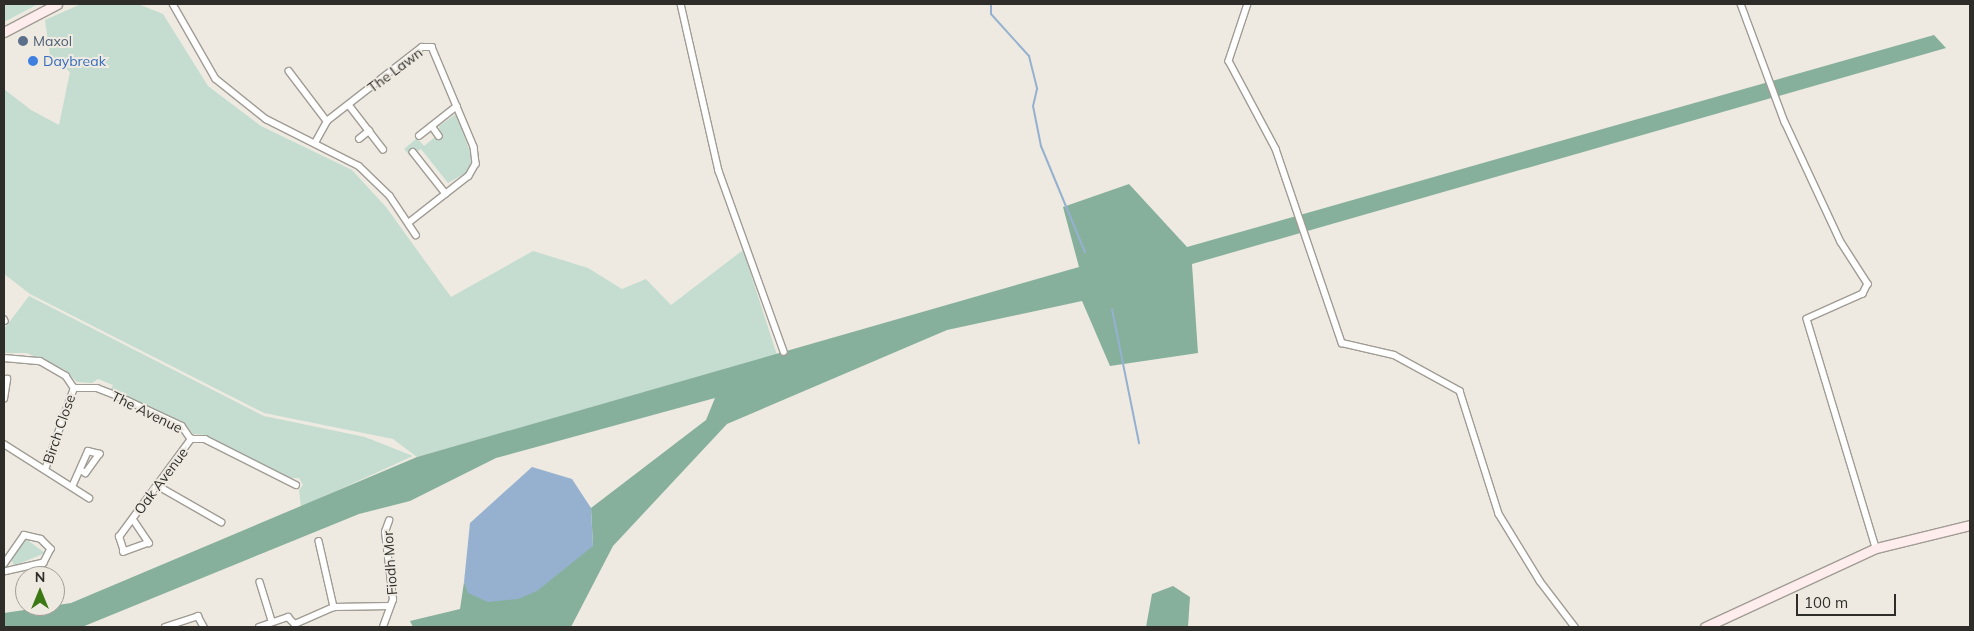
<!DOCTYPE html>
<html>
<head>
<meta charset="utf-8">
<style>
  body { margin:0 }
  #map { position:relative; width:1974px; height:631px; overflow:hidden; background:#eeeae1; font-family:Mulish,sans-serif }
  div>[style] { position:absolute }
  .green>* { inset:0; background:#c4ddd0 }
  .forest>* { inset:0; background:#87b09c }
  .water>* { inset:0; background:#95b1cf }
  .stream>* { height:2px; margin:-1px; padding:0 1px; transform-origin:1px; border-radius:1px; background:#95b1cf }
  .roads { filter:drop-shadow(1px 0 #a09c94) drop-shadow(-1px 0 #a09c94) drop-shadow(0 1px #a09c94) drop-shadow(0 -1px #a09c94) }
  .street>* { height:5.5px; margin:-2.75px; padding:0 2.75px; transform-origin:2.75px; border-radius:2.75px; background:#fff }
  .secondary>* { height:9px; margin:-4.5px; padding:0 4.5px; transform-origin:4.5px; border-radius:4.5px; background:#ffeded }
  .dots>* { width:14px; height:14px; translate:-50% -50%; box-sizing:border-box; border:2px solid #eeeae1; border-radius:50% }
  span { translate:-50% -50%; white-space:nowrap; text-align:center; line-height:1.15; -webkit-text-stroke:4px #eeeae1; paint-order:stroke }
  .service-label { font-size:14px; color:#4e5e75 }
  .left { translate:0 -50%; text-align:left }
  .shop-label { font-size:14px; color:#366cbe }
  .street-label { font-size:14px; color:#2e2d29 }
  .frame { position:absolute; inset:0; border:5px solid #2e2d29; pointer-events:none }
  .north { position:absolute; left:15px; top:566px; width:50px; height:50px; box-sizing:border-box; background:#eeeae1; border:1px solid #a19e97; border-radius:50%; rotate:0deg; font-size:14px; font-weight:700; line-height:20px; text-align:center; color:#2e2d29 }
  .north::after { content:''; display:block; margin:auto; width:18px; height:22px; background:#3b7915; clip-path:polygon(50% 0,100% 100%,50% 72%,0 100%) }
  .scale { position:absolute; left:1796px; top:594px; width:100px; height:22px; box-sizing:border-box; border:2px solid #2e2d29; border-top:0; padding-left:6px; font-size:15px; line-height:18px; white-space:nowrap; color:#2e2d29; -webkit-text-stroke:4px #eeeae1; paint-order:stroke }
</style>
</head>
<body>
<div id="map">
  <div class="green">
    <div style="clip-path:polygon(4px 4px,38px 4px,4px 22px)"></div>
    <div style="clip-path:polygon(81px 4px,138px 4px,163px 14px,208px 86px,261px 126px,352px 170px,386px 207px,451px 297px,533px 251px,588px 268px,622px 289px,646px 279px,671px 305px,743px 250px,777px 355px,417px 457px,393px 439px,264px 413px,30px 294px,4px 274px,4px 89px,31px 110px,59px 125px,70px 72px,50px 56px,45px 20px)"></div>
    <div style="clip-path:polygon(456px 114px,472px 157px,469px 171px,448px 183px,421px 149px,410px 156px,404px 149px,417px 138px,424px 146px,435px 137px,441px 139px,439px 126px)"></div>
    <div style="clip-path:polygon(29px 296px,264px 416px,365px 437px,413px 456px,301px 507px,299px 490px,303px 485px,299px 478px,290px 478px,205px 435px,193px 434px,188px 427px,111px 389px,113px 385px,98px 379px,92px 383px,77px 382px,65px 370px,27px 353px,4px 353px,4px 329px)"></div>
    <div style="clip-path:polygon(26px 539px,45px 553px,14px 566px,10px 556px)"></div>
  </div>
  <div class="forest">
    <div style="clip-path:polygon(1934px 35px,1946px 48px,1192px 264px,1198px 353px,1110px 366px,1082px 301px,947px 330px,727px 424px,613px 546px,571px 627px,413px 627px,410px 621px,460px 609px,464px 582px,469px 593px,593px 546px,591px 508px,706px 420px,715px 398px,496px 458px,410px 501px,359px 514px,82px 627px,4px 627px,4px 613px,71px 603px,417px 457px,1079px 267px,1063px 207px,1129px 184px,1187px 247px)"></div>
    <div style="clip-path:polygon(1173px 586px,1190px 597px,1188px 627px,1146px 627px,1152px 594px)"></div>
  </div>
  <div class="water">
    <div style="clip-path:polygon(532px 467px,572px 479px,591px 508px,593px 546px,537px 591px,518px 599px,488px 602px,468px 593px,464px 582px,470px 523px)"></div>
  </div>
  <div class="stream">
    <div style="left:991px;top:4px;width:10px;rotate:90deg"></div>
    <div style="left:991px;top:14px;width:57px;rotate:47.9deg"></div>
    <div style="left:1029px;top:56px;width:34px;rotate:76deg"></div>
    <div style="left:1037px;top:89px;width:17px;rotate:103deg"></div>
    <div style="left:1033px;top:106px;width:41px;rotate:78.7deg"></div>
    <div style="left:1041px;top:146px;width:115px;rotate:67.5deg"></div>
    <div style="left:1112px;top:309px;width:137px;rotate:78.6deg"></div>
  </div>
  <div class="roads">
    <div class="street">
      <div style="left:173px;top:4px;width:86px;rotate:60.2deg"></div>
      <div style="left:216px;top:79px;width:64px;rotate:38.7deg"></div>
      <div style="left:266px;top:119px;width:104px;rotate:26.8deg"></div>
      <div style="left:359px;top:166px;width:43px;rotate:44.1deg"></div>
      <div style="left:390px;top:196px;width:47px;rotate:56.3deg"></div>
      <div style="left:681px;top:4px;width:171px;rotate:77.2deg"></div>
      <div style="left:719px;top:171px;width:192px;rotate:70.2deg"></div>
      <div style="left:1248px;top:4px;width:60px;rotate:108.4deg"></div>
      <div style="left:1229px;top:61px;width:100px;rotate:61.9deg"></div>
      <div style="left:1276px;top:149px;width:205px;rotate:71.2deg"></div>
      <div style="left:1342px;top:343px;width:53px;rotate:13deg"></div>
      <div style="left:1394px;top:355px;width:75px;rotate:28.6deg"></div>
      <div style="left:1460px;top:391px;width:129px;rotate:72.4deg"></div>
      <div style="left:1499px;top:514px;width:79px;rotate:58.5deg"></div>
      <div style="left:1540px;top:581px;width:58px;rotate:52.7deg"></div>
      <div style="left:1741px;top:4px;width:126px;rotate:69.6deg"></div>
      <div style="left:1785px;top:122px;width:132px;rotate:65deg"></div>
      <div style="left:1841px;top:242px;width:50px;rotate:57.3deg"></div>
      <div style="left:1868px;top:284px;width:11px;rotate:117deg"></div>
      <div style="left:1863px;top:294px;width:61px;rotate:155.9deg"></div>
      <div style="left:1807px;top:319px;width:239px;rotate:73.2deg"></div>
      <div style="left:289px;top:71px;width:63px;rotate:52.8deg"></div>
      <div style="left:349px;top:105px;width:56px;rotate:52.3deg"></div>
      <div style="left:432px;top:126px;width:12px;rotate:55deg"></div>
      <div style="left:419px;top:136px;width:48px;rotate:-38.3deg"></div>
      <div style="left:359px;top:139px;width:13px;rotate:-39deg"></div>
      <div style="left:315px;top:143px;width:25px;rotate:-61deg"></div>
      <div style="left:327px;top:121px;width:120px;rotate:-37.9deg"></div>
      <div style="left:422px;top:47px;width:10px"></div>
      <div style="left:432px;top:47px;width:108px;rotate:67.2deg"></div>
      <div style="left:474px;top:147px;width:17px;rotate:83deg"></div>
      <div style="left:476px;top:164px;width:14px;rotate:120deg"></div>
      <div style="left:469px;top:176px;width:76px;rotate:141.9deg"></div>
      <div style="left:413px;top:152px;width:53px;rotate:51.8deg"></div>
      <div style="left:4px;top:319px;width:2px;rotate:63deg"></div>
      <div style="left:4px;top:358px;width:36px;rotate:5deg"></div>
      <div style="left:40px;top:361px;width:30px;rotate:30deg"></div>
      <div style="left:66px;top:376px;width:14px;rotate:56deg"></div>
      <div style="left:74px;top:388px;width:23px"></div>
      <div style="left:97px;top:388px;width:25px;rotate:21deg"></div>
      <div style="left:120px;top:397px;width:68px;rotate:25.1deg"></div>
      <div style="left:182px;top:426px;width:16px;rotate:55deg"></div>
      <div style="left:191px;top:439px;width:14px"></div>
      <div style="left:205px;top:439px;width:102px;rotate:26.8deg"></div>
      <div style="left:4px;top:399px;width:20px;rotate:-81deg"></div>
      <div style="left:4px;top:444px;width:101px;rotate:32.4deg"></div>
      <div style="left:45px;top:470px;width:87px;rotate:-70.5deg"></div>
      <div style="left:158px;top:486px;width:73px;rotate:29.7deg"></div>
      <div style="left:72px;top:487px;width:39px;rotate:-66deg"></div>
      <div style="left:88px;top:451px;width:12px;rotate:14deg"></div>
      <div style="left:100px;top:454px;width:24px;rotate:126deg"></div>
      <div style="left:86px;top:473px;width:6px;rotate:-162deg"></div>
      <div style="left:133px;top:519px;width:29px;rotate:56deg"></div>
      <div style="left:149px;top:543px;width:27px;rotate:160deg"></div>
      <div style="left:124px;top:552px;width:16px;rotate:-108deg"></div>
      <div style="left:119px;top:537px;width:122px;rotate:-53.7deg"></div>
      <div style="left:319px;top:541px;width:68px;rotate:77.2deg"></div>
      <div style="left:4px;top:564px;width:35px;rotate:-55deg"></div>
      <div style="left:24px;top:535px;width:17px;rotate:13deg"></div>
      <div style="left:41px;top:539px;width:14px;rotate:45deg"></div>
      <div style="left:51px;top:549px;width:16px;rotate:117deg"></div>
      <div style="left:44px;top:563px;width:41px;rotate:167.3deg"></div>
      <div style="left:260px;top:582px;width:41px;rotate:72.9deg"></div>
      <div style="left:165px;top:627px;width:35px;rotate:-18deg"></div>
      <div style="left:198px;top:616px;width:13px;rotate:61deg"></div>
      <div style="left:259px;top:627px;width:31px;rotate:-19deg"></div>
      <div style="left:288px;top:617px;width:10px;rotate:45deg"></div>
      <div style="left:295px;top:624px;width:43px;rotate:-23.6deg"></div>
      <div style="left:334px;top:607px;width:56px;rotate:-1deg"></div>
      <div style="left:383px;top:627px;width:29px;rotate:-70deg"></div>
      <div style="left:393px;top:600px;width:68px;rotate:-96.7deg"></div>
      <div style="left:385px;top:532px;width:12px;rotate:-70deg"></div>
    </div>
    <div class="secondary">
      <div style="left:4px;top:32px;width:60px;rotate:-27.8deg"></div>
      <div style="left:1705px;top:627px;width:188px;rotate:-24.8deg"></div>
      <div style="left:1876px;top:548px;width:97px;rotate:-13.7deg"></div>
    </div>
  </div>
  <div class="dots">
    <div style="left:23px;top:41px;background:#5c6f8a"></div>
    <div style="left:33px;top:61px;background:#3f7fe0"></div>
  </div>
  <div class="service-label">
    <span class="left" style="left:33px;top:41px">Maxol</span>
  </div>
  <div class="shop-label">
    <span class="left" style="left:43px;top:61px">Daybreak</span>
  </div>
  <div class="street-label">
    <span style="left:395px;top:70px;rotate:-37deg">The Lawn</span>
    <span style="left:147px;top:412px;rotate:26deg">The Avenue</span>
    <span style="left:59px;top:429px;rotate:-71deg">Birch Close</span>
    <span style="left:161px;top:481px;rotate:-53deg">Oak Avenue</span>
    <span style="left:390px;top:563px;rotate:-94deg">Fiodh Mor</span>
  </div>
  <div class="frame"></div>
  <div class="north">N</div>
  <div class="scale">100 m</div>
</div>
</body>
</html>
